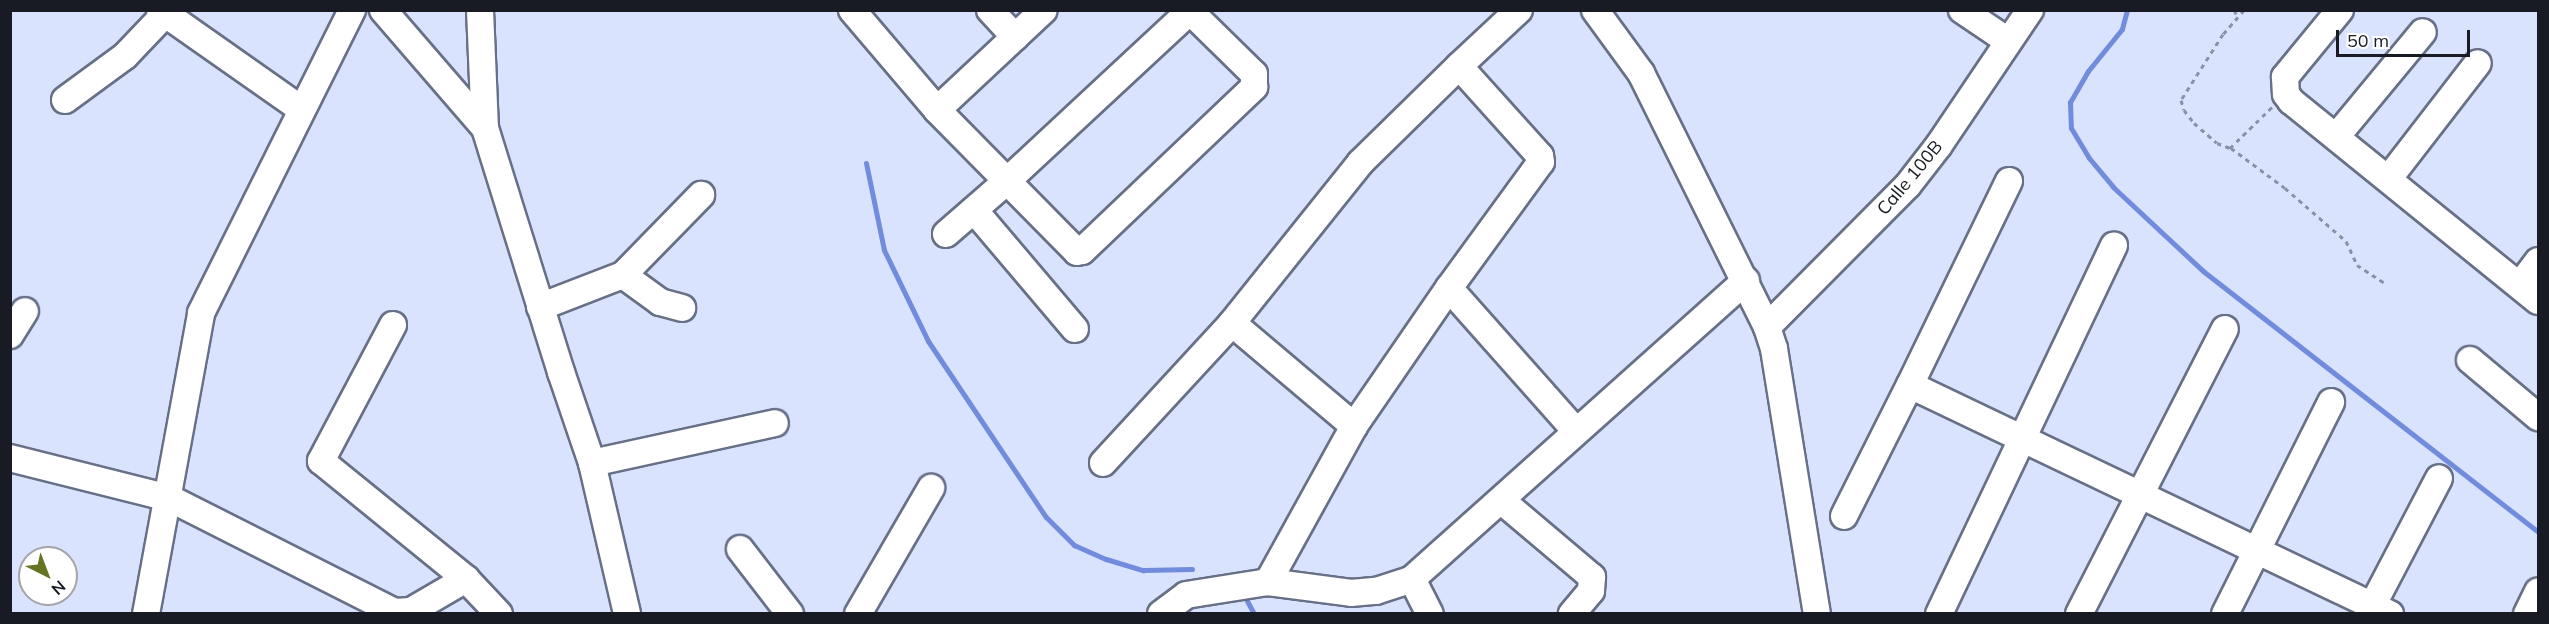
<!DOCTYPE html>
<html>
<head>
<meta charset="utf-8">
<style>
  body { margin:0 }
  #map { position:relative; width:2549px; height:624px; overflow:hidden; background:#dae3fe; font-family:Mulish,sans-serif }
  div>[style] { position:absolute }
  .stream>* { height:5px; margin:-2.5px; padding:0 2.5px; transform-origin:2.5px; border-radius:2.5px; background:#718bdd }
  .path>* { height:3px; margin-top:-1.5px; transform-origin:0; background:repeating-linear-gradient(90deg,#8b91a5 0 4.5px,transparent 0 9px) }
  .roads { filter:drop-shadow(2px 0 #677087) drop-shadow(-2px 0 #677087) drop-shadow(0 2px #677087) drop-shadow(0 -2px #677087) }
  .minor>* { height:26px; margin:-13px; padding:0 13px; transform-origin:13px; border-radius:13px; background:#fff }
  span { translate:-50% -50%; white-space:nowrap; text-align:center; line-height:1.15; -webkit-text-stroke:4.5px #fff; paint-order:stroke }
  .street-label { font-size:18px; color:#181b24 }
  .frame { position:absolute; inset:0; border:12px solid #181b24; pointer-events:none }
  .north { position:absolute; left:18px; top:546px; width:60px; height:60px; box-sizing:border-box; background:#fff; border:2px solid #a3a4a7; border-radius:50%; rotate:138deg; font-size:16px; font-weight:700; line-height:24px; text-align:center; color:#181b24 }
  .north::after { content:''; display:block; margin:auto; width:21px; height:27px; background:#647421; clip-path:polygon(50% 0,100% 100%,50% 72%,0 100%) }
  .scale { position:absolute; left:2336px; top:30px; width:134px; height:27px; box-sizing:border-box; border:3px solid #181b24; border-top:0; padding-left:8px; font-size:18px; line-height:21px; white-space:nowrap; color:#181b24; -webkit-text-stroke:4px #fff; paint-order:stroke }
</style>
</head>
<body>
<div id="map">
  <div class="stream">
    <div style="left:2127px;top:10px;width:20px;rotate:105deg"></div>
    <div style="left:2122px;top:29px;width:54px;rotate:129deg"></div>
    <div style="left:2088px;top:71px;width:36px;rotate:120deg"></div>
    <div style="left:2070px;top:102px;width:26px;rotate:88deg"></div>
    <div style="left:2071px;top:128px;width:35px;rotate:59deg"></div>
    <div style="left:2089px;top:158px;width:38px;rotate:50deg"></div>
    <div style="left:2113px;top:187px;width:123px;rotate:43deg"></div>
    <div style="left:2203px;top:271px;width:425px;rotate:37.9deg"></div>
    <div style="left:866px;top:163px;width:89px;rotate:78.3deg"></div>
    <div style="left:884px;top:250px;width:101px;rotate:64.2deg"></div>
    <div style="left:928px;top:341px;width:212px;rotate:56.2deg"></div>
    <div style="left:1046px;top:517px;width:40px;rotate:45deg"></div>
    <div style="left:1074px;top:545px;width:35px;rotate:24deg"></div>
    <div style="left:1106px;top:559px;width:39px;rotate:17deg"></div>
    <div style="left:1143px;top:570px;width:49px;rotate:-1.2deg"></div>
    <div style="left:1245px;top:597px;width:19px;rotate:62deg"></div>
  </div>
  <div class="path">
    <div style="left:2234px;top:10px;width:8px;rotate:60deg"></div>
    <div style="left:2244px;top:10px;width:32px;rotate:131deg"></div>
    <div style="left:2223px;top:34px;width:78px;rotate:122.5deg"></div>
    <div style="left:2181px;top:100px;width:10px;rotate:73deg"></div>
    <div style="left:2184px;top:110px;width:16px;rotate:52deg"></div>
    <div style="left:2194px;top:123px;width:30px;rotate:41deg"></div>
    <div style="left:2217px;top:143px;width:14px;rotate:21deg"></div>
    <div style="left:2230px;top:148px;width:59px;rotate:-44.3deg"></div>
    <div style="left:2231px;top:148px;width:67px;rotate:36.5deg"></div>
    <div style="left:2285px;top:188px;width:81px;rotate:41deg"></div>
    <div style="left:2346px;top:241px;width:26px;rotate:65deg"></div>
    <div style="left:2357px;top:265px;width:33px;rotate:33deg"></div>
  </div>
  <div class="roads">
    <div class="minor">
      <div style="left:160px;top:10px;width:172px;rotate:35.1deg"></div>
      <div style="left:383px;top:10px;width:156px;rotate:49.2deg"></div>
      <div style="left:480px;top:10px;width:118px;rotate:87.6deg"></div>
      <div style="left:485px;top:128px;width:256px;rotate:72.7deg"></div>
      <div style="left:561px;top:372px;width:96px;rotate:71.2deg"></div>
      <div style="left:592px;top:463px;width:155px;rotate:76.9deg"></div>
      <div style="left:852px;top:10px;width:131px;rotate:49.6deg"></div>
      <div style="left:937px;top:110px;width:199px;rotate:45.4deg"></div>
      <div style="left:1077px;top:252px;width:5px;rotate:-11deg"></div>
      <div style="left:1082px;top:251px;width:238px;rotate:-43.6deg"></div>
      <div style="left:1254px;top:87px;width:13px;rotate:-90deg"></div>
      <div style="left:1254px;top:74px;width:90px;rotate:-135.5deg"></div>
      <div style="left:990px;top:10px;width:37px;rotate:47deg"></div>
      <div style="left:1595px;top:10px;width:78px;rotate:53.9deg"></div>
      <div style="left:1641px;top:73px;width:284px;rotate:63.6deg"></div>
      <div style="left:1767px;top:327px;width:23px;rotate:72deg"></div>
      <div style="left:1774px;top:349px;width:268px;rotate:80.8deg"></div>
      <div style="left:1962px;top:10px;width:55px;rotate:34deg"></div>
      <div style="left:2340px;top:10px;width:87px;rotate:129.4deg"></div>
      <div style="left:2285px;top:77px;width:17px;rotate:87deg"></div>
      <div style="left:2286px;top:94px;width:9px;rotate:54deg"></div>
      <div style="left:2291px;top:101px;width:318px;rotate:39deg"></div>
      <div style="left:65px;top:100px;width:74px;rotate:-36.3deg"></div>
      <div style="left:125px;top:56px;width:58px;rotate:-46.4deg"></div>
      <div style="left:937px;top:110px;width:146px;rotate:-43.1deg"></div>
      <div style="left:2336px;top:137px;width:136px;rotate:-50.4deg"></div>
      <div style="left:2389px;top:178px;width:145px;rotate:-52.3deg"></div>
      <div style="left:2009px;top:181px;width:227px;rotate:115.9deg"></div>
      <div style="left:1910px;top:385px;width:532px;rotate:25.51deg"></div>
      <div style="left:974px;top:210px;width:156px;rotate:49.7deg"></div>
      <div style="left:946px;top:234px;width:81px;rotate:-41deg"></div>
      <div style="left:1007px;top:181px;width:251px;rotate:-42.9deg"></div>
      <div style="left:623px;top:275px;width:46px;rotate:36.1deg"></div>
      <div style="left:660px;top:302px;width:23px;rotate:15deg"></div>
      <div style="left:2520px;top:285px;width:30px;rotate:-53deg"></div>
      <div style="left:1449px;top:288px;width:191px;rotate:48.4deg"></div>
      <div style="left:540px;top:307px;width:89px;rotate:-21.1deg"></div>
      <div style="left:623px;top:275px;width:112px;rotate:-45.7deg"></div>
      <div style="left:1232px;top:323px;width:160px;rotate:40.2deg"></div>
      <div style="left:393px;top:325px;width:154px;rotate:117.9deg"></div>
      <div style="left:321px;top:461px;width:187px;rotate:39.1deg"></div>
      <div style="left:1767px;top:327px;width:200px;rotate:-45.2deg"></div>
      <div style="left:1908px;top:185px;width:51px;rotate:-52.2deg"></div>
      <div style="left:1939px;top:145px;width:163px;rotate:-56deg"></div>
      <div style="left:10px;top:335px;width:28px;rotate:-58deg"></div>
      <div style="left:2470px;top:360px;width:89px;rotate:40deg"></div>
      <div style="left:10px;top:458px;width:164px;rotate:14.1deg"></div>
      <div style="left:169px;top:498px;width:253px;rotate:26.8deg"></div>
      <div style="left:395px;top:612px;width:16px;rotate:-4deg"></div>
      <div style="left:411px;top:611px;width:64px;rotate:-30.2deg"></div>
      <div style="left:466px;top:579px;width:48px;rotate:46.7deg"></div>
      <div style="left:592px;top:463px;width:187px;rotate:-12.3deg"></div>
      <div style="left:1103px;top:463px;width:190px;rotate:-47.3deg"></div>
      <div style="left:1232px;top:323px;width:205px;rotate:-51.3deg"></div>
      <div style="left:1360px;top:163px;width:139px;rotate:-44.4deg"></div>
      <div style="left:1459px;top:66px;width:82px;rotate:-43deg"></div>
      <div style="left:1502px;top:501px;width:118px;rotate:40.2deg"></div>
      <div style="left:1592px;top:577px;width:14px;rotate:94deg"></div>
      <div style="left:1591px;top:591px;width:30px;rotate:130deg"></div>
      <div style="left:1844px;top:516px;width:147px;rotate:-63.3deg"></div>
      <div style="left:740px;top:549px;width:82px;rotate:52.4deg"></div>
      <div style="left:1412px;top:579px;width:39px;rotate:63deg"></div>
      <div style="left:1268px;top:582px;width:178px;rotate:-61.1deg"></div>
      <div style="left:1354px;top:426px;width:168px;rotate:-55.5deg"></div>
      <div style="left:1449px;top:288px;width:156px;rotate:-53.9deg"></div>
      <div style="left:1541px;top:162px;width:6px;rotate:-99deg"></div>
      <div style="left:1540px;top:156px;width:121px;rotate:-132deg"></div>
      <div style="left:146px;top:614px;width:306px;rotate:-79.6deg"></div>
      <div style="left:201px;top:313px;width:339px;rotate:-63.5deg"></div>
      <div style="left:858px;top:614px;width:146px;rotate:-59.9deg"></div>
      <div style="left:1161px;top:614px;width:31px;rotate:-37deg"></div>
      <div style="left:1186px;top:595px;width:83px;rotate:-9deg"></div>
      <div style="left:1268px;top:582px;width:84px;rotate:7.5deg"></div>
      <div style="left:1351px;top:593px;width:25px;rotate:-5deg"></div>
      <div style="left:1376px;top:591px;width:38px;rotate:-18deg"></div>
      <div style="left:1412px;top:579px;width:448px;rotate:-41.8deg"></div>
      <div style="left:1939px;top:614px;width:408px;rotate:-64.6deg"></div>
      <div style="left:2079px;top:614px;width:320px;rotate:-62.9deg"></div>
      <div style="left:2225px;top:614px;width:237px;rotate:-63.4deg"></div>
      <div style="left:2368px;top:614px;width:153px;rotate:-62.4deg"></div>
      <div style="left:2527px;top:614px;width:25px;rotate:-64deg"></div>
    </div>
  </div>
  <div class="street-label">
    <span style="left:1910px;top:178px;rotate:-50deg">Calle 100B</span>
  </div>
  <div class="frame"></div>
  <div class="north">N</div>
  <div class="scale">50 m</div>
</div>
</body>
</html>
